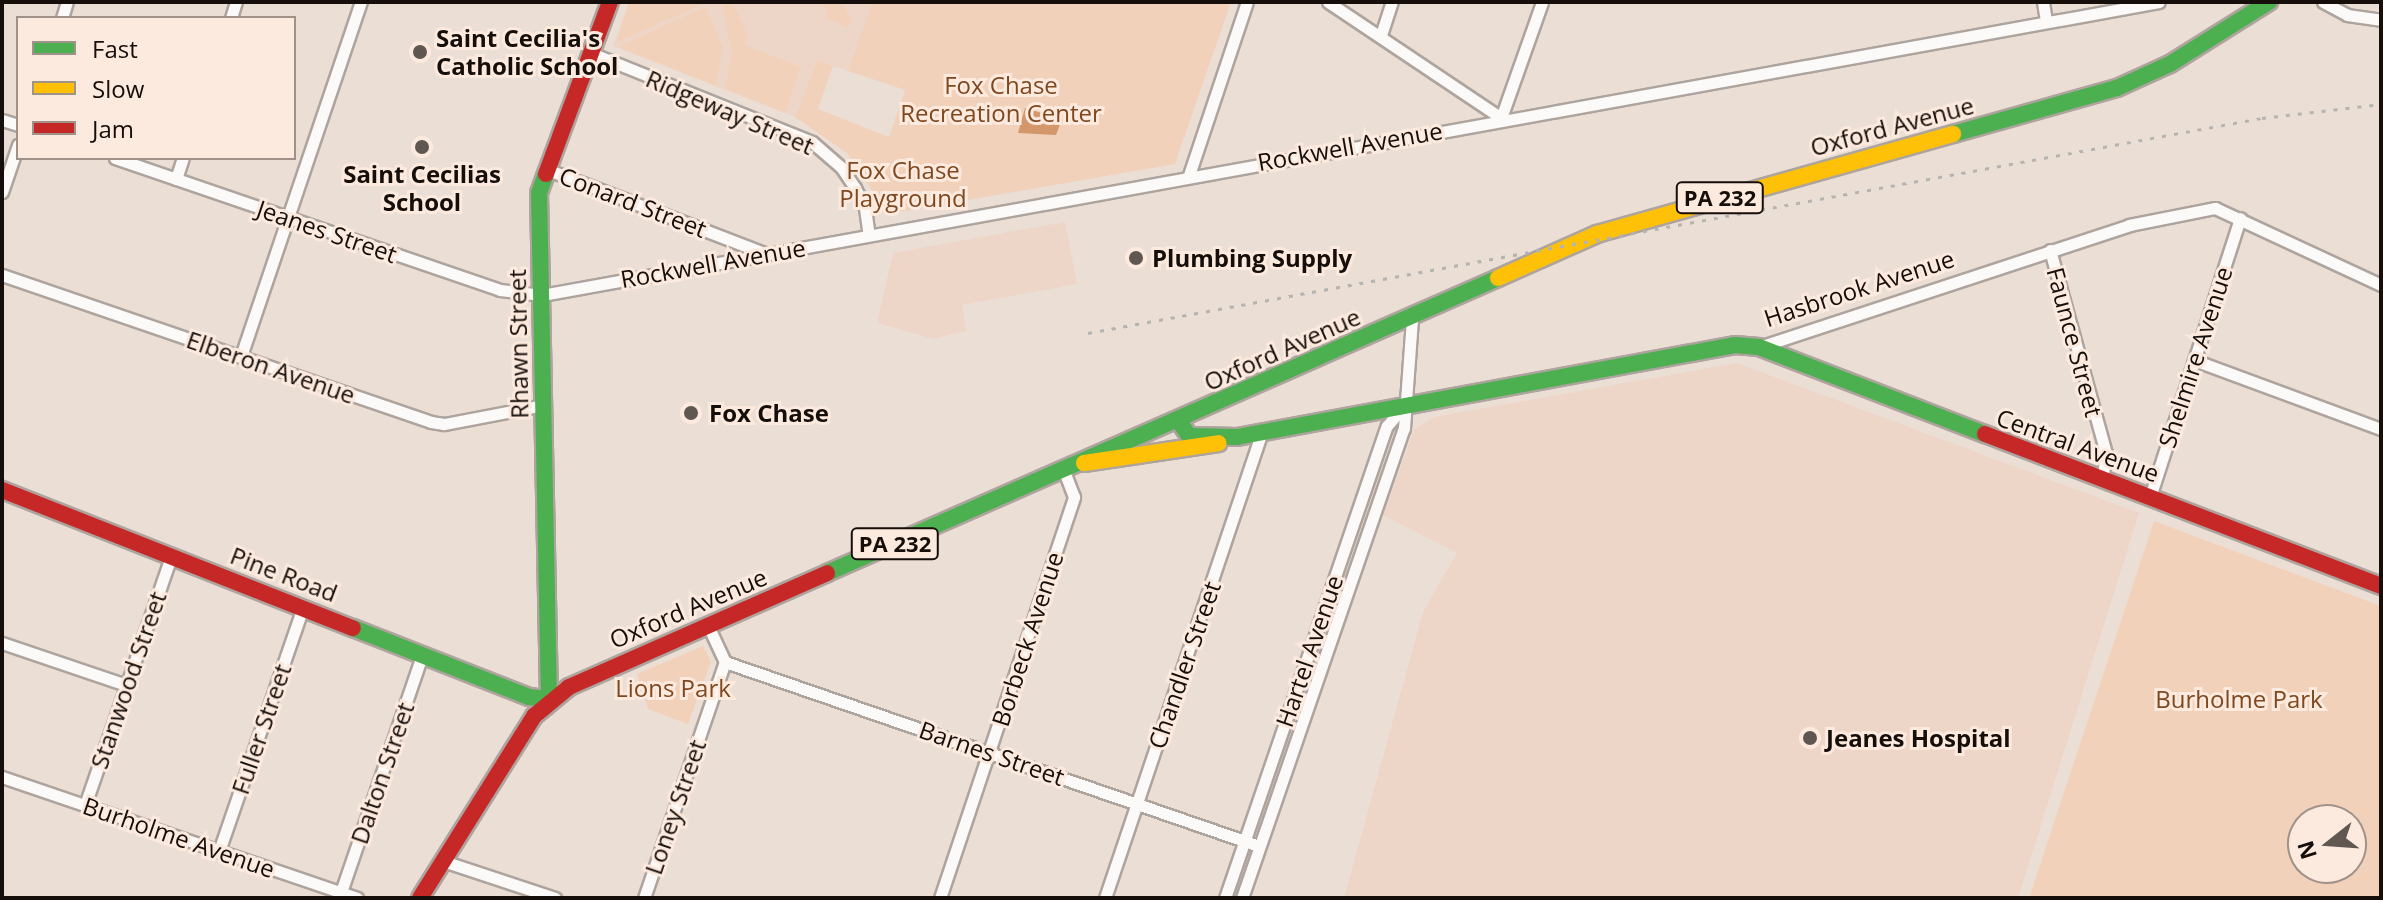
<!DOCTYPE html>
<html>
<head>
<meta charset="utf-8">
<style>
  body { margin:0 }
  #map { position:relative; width:2383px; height:900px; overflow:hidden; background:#ebded5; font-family:"Open Sans",sans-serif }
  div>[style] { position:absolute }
  .built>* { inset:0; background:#edd6c8 }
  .green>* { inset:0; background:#f2d1bb }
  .water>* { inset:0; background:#d3976b }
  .roads { filter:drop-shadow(2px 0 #aea49e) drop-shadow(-2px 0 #aea49e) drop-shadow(0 2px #aea49e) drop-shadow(0 -2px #aea49e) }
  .street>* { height:11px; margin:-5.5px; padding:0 5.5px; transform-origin:5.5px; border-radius:5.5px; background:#fcfaf9 }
  .fast>* { height:16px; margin:-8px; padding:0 8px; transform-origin:8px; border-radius:8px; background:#4caf50 }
  .slow>* { height:16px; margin:-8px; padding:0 8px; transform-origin:8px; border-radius:8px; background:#ffc107 }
  .jam>* { height:16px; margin:-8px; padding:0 8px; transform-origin:8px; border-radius:8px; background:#c62828 }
  .rail>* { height:3px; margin-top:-1.5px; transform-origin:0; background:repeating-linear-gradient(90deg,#b6b4b1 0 4px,transparent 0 12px) }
  .dots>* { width:22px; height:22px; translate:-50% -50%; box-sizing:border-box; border:4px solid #fdeade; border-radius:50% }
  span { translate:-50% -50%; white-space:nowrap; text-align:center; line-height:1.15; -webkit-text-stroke:6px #fdeade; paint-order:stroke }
  .shield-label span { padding:2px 6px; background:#fdeade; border:2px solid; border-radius:6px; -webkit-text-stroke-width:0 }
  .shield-label { font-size:22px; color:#160e0a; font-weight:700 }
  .poi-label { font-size:24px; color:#160e0a; font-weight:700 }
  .left { translate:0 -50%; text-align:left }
  .park-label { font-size:24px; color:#7f481f }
  .street-label { font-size:24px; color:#160e0a }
  .frame { position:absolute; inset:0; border:4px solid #160e0a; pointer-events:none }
  .legend { position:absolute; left:16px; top:16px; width:280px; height:144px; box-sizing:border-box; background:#fdeade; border:2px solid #a19289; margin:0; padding:10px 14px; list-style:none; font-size:24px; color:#160e0a }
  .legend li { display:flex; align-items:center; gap:16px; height:40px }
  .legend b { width:40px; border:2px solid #a19289 }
  .north { position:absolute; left:2287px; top:804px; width:80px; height:80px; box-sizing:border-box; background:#fdeade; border:2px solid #a19289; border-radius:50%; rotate:253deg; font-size:22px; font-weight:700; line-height:32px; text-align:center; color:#160e0a }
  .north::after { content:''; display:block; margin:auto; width:28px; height:36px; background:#615751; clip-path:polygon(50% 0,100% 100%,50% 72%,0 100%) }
</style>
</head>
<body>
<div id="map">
  <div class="built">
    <div style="clip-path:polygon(629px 2px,872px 2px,848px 71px,817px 61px,795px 117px,613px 46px)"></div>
    <div style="clip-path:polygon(1065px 222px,1077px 284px,962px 305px,966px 331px,934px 339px,877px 323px,893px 253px)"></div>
    <div style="clip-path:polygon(1737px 363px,2139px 513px,2018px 898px,1344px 898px,1423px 612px,1457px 553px,1383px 515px,1414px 430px,1434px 417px)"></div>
  </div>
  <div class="green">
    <div style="clip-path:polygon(629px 2px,702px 2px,703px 4px,617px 42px)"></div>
    <div style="clip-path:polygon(733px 2px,748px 36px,745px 45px,801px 67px,785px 113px,725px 89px,732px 53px,722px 5px)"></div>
    <div style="clip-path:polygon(823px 2px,843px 2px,851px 20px,848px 27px,829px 20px)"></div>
    <div style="clip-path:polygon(872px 2px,1231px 2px,1175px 164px,888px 214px,847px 153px,795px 117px,817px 61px,833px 66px,818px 109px,889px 137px,905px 90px,848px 71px)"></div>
    <div style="clip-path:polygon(705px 7px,723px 47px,716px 86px,618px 47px)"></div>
    <div style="clip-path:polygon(evenodd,2154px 521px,2381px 606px,2381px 898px,2029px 898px,2154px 521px,2303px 820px,2351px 820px,2351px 868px,2303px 868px,2303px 820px)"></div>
    <div style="clip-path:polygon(703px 646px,711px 662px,688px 724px,648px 709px,637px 674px)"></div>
  </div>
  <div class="water">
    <div style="clip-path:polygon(1025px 108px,1062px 119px,1056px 135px,1018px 133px)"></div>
  </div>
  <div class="roads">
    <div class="street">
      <div style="left:1328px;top:2px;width:208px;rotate:33.8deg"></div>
      <div style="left:1501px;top:118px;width:123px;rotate:-70.5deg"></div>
      <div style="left:2043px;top:2px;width:18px;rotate:81deg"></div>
      <div style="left:2323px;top:2px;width:27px;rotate:28deg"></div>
      <div style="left:2347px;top:15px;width:34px;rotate:8deg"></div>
      <div style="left:62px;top:18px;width:17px;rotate:-73deg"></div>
      <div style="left:231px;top:18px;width:17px;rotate:-73deg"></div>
      <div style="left:1381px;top:35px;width:35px;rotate:-72deg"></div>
      <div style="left:591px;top:53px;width:238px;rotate:21.9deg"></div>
      <div style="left:812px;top:142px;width:38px;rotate:41deg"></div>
      <div style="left:841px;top:167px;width:25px;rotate:56deg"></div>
      <div style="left:855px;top:188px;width:22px;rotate:63deg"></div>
      <div style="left:865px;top:208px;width:27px;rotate:82deg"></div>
      <div style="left:2px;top:120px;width:17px;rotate:17deg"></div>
      <div style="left:115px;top:158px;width:407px;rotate:18.9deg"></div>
      <div style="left:500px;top:290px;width:42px;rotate:6.8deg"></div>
      <div style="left:542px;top:295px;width:1643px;rotate:-10.27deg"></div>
      <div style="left:546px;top:169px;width:234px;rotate:21.1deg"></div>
      <div style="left:1189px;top:175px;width:182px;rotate:-71.5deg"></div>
      <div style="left:176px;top:179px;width:22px;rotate:-72deg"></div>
      <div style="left:2px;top:192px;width:50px;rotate:-71.2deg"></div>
      <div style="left:2050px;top:250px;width:211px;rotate:74.6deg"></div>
      <div style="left:2106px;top:453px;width:28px;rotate:98deg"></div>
      <div style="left:2px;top:275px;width:453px;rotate:18.9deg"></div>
      <div style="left:431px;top:422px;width:13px;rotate:9deg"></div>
      <div style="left:444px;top:424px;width:102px;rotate:-10.8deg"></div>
      <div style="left:1759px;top:347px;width:390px;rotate:-18.2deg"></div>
      <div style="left:2129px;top:225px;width:88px;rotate:-11.2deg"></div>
      <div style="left:2215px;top:208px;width:183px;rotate:24.9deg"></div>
      <div style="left:241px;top:356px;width:374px;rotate:-71.3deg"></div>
      <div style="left:2194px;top:360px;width:199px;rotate:20.3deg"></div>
      <div style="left:2150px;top:497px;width:293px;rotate:-72.1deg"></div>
      <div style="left:2px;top:643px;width:131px;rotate:18.7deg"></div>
      <div style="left:725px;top:662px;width:565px;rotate:19.01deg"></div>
      <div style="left:2px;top:777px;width:375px;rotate:18.8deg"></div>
      <div style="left:85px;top:805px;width:263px;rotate:-70.9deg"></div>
      <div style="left:219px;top:851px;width:258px;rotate:-71deg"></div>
      <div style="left:443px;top:861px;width:118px;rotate:18.3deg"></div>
      <div style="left:341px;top:892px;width:253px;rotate:-71.1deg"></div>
      <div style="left:644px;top:898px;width:250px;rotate:-71.1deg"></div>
      <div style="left:725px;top:662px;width:40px;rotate:-115deg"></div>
      <div style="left:940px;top:898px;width:423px;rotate:-71.5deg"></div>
      <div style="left:1074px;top:497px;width:28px;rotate:-111deg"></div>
      <div style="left:1105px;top:898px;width:492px;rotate:-71.4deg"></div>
      <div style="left:1225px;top:898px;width:499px;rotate:-71.1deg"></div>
      <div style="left:1387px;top:426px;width:23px;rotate:-50deg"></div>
      <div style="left:1242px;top:898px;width:497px;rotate:-71deg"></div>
      <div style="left:1404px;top:428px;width:109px;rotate:-85.8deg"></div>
    </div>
    <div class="fast">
      <div style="left:1953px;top:134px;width:170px;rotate:-15.7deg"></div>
      <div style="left:2117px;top:88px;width:58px;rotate:-24.4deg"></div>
      <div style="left:2170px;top:64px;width:117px;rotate:-32.1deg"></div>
      <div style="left:1179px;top:421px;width:18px;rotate:56deg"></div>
      <div style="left:1189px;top:436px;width:48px;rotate:1.2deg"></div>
      <div style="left:1237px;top:437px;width:506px;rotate:-10.47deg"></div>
      <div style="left:1735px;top:345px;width:24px;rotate:5deg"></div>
      <div style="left:1759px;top:347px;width:242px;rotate:21.1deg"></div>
      <div style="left:827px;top:573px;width:733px;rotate:-23.73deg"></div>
      <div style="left:353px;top:628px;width:189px;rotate:21.4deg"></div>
      <div style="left:529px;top:697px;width:20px;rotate:6deg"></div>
      <div style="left:549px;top:699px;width:506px;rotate:-91.13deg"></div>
      <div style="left:539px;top:193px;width:20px;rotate:-70deg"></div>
    </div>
    <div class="slow">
      <div style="left:1498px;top:278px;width:108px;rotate:-24deg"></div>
      <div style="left:1597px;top:234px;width:370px;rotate:-15.7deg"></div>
      <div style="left:1084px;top:463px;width:136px;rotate:-8.4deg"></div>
    </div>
    <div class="jam">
      <div style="left:546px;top:174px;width:184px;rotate:-69.6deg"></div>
      <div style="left:1985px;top:434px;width:424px;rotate:21deg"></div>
      <div style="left:2px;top:490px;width:377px;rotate:21.5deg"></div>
      <div style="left:420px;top:898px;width:215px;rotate:-57.9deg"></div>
      <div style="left:534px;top:716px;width:45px;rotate:-39.6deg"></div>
      <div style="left:569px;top:687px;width:282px;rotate:-23.8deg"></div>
    </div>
  </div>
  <div class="rail">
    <div style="left:1088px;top:333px;width:1194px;rotate:-10.38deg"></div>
    <div style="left:2262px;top:118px;width:120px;rotate:-6.7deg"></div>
  </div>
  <div class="dots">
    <div style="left:420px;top:52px;background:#615751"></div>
    <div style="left:422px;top:147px;background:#615751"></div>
    <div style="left:1136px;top:258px;background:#615751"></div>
    <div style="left:691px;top:413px;background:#615751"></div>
    <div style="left:1810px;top:738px;background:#615751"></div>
  </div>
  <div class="shield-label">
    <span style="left:1720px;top:198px">PA 232</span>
    <span style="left:895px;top:544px">PA 232</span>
  </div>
  <div class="poi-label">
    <span class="left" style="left:436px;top:52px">Saint Cecilia's<br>Catholic School</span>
    <span style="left:422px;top:188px">Saint Cecilias<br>School</span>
    <span class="left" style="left:1152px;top:258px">Plumbing Supply</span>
    <span class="left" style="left:709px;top:413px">Fox Chase</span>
    <span class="left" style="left:1826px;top:738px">Jeanes Hospital</span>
  </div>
  <div class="park-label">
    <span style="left:1001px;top:99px">Fox Chase<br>Recreation Center</span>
    <span style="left:903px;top:184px">Fox Chase<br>Playground</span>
    <span style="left:673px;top:688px">Lions Park</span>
    <span style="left:2239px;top:699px">Burholme Park</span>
  </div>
  <div class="street-label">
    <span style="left:730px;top:112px;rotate:23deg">Ridgeway Street</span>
    <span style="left:1892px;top:126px;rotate:-15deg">Oxford Avenue</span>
    <span style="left:1350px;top:146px;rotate:-10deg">Rockwell Avenue</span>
    <span style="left:633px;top:202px;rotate:21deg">Conard Street</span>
    <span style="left:327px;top:231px;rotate:19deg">Jeanes Street</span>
    <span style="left:713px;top:263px;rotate:-10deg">Rockwell Avenue</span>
    <span style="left:1859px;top:288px;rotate:-18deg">Hasbrook Avenue</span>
    <span style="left:2075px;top:342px;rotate:75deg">Faunce Street</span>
    <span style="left:518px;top:344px;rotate:-91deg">Rhawn Street</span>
    <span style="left:1282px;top:349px;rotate:-24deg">Oxford Avenue</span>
    <span style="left:2195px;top:357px;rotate:-72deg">Shelmire Avenue</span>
    <span style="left:271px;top:367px;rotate:19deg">Elberon Avenue</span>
    <span style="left:2078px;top:445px;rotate:20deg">Central Avenue</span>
    <span style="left:284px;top:574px;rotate:21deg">Pine Road</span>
    <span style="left:688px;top:608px;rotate:-23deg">Oxford Avenue</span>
    <span style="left:1027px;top:639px;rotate:-72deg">Borbeck Avenue</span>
    <span style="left:1309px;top:651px;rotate:-71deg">Hartel Avenue</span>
    <span style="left:1184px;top:665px;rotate:-71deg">Chandler Street</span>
    <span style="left:128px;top:680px;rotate:-71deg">Stanwood Street</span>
    <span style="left:261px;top:729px;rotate:-71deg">Fuller Street</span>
    <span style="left:992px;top:753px;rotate:19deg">Barnes Street</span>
    <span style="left:382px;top:773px;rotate:-71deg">Dalton Street</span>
    <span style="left:675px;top:807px;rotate:-71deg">Loney Street</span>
    <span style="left:179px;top:837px;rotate:19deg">Burholme Avenue</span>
  </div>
  <div class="frame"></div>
  <ul class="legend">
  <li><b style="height:10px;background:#4caf50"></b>Fast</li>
  <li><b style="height:10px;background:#ffc107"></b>Slow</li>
  <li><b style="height:10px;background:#c62828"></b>Jam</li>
  </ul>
  <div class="north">N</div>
</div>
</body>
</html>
